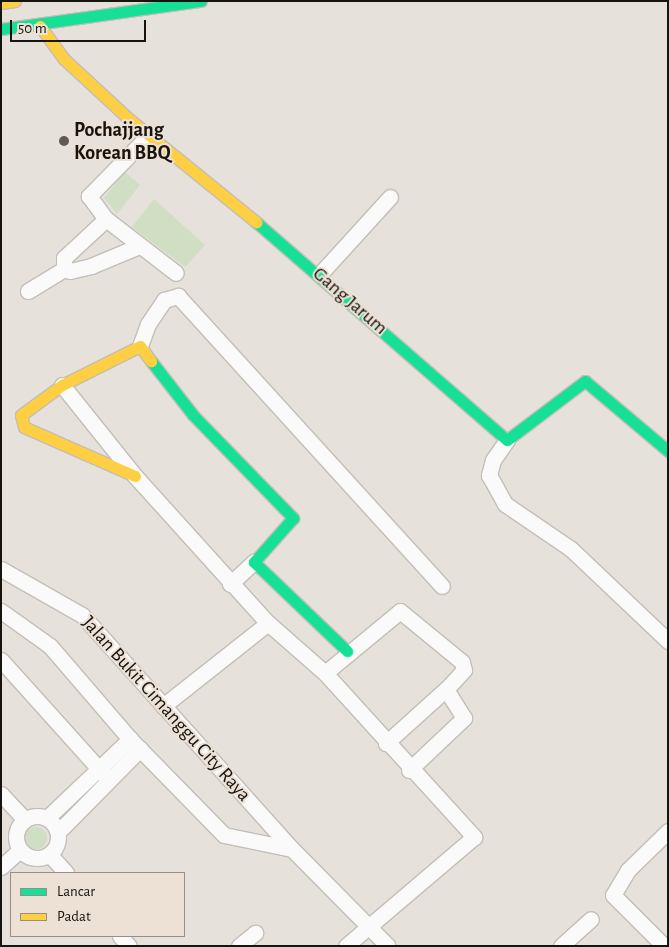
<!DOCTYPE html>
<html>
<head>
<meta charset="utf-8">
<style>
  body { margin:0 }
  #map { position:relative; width:669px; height:947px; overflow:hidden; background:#e7e1db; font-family:"Alegreya Sans",sans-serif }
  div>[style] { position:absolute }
  .green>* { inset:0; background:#d0dec4 }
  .round { border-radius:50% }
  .roads { filter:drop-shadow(1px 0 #c3beb8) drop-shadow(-1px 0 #c3beb8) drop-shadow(0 1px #c3beb8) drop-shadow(0 -1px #c3beb8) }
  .street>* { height:15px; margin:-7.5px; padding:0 7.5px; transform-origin:7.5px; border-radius:7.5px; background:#fbfafa }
  .street>.ring { margin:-7.5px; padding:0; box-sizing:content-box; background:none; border:15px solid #fbfafa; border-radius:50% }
  .fast>* { height:11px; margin:-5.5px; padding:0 5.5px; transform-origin:5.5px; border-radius:5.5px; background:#16e098 }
  .slow>* { height:11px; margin:-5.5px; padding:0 5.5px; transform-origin:5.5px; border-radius:5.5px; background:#ffcf43 }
  .dots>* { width:14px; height:14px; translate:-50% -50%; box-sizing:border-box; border:2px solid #ede1d5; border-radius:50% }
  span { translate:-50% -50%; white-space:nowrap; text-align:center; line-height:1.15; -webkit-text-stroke:4px #ede1d5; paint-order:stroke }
  .poi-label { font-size:20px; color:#17130f; font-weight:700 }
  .left { translate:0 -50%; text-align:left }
  .street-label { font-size:20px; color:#17130f }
  .frame { position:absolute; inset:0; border:2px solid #17130f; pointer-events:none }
  .legend { position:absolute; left:10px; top:872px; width:175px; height:65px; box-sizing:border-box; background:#ede1d5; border:1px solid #978f86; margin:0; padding:6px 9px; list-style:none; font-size:15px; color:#17130f }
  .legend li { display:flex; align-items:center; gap:10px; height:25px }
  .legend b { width:25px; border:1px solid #978f86 }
  .scale { position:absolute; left:10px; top:20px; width:136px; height:22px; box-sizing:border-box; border:2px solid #17130f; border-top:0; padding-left:6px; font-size:15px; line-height:18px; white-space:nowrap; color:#17130f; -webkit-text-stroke:4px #ede1d5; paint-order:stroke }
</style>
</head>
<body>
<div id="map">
  <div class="green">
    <div style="clip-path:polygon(125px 172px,140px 185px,117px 214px,104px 198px)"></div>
    <div style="clip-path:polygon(154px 199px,205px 245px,185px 267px,132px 227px)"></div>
    <div class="round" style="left:25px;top:827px;width:22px;height:22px"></div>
  </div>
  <div class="roads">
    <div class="street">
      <div style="left:149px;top:135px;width:86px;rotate:134.5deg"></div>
      <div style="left:89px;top:196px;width:29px;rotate:54deg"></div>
      <div style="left:106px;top:219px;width:88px;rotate:37.6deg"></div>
      <div style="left:64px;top:269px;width:11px;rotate:-90deg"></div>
      <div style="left:64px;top:258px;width:57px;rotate:-42.9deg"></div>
      <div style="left:320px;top:274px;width:104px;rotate:-47.7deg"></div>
      <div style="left:28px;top:291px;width:42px;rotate:-31.4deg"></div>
      <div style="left:64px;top:269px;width:6px;rotate:18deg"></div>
      <div style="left:70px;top:271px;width:22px;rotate:-13deg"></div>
      <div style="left:91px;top:266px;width:52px;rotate:-22.6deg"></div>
      <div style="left:140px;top:346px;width:23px;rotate:-70deg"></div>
      <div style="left:148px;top:324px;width:29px;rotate:-56deg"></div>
      <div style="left:164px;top:300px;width:15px;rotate:-16deg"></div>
      <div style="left:178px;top:296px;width:392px;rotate:47.7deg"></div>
      <div style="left:62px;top:385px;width:117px;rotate:51.3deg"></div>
      <div style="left:135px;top:476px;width:198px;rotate:47.9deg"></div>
      <div style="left:507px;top:440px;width:24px;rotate:125deg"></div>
      <div style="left:493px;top:460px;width:16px;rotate:105deg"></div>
      <div style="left:489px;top:475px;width:33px;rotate:61deg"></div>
      <div style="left:505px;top:504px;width:80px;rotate:34.3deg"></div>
      <div style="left:571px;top:549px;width:134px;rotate:43.5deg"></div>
      <div style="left:1px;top:569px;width:93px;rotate:29.6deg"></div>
      <div style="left:82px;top:615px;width:314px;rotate:48.1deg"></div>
      <div style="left:292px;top:849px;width:136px;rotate:45.3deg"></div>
      <div style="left:230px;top:584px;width:33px;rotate:-43deg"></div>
      <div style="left:1px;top:611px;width:60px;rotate:35.5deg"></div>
      <div style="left:50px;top:646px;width:123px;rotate:49.3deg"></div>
      <div style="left:130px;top:739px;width:134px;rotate:45.6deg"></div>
      <div style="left:224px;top:835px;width:69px;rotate:11.6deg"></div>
      <div style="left:1px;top:660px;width:160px;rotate:48deg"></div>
      <div style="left:325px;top:673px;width:97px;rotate:-39.6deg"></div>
      <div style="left:400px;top:611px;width:80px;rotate:39.4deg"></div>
      <div style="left:462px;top:662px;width:8px;rotate:76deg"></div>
      <div style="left:464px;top:670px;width:26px;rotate:133deg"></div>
      <div style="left:446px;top:689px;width:81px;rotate:138deg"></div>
      <div style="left:163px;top:706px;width:134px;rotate:-38.3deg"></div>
      <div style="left:268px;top:623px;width:76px;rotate:41.3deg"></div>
      <div style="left:325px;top:673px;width:222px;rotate:47.7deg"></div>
      <div style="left:474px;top:837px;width:168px;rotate:139.6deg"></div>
      <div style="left:409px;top:770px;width:76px;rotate:-43.4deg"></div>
      <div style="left:464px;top:718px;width:34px;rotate:-122deg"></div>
      <div style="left:1px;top:794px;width:35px;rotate:47deg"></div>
      <div class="ring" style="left:16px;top:816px;width:27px;height:27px"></div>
      <div style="left:47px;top:818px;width:115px;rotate:-43.6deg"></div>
      <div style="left:58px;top:832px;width:117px;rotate:-45.3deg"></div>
      <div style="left:50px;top:855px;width:24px;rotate:48deg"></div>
      <div style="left:1px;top:867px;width:25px;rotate:-42deg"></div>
      <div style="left:120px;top:936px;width:13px;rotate:48deg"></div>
      <div style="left:239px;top:946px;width:21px;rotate:-39deg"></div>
      <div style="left:561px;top:946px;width:40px;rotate:-42deg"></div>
      <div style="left:664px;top:946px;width:72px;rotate:-135deg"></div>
      <div style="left:613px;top:895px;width:29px;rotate:-59deg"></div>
      <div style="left:628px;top:870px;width:56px;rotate:-44.3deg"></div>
    </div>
    <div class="fast">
      <div style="left:1px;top:29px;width:202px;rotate:-8deg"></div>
      <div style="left:256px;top:222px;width:332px;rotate:41deg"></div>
      <div style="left:507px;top:440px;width:98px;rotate:-37.1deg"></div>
      <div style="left:585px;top:381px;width:109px;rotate:40.1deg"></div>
      <div style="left:151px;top:361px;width:68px;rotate:52.1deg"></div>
      <div style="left:193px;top:415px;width:144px;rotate:45.8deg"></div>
      <div style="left:293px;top:518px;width:59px;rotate:131.6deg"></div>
      <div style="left:254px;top:562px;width:129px;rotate:43.7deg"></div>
    </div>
    <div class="slow">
      <div style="left:1px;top:3px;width:14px;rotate:-8deg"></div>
      <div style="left:40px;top:26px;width:41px;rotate:54deg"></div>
      <div style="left:64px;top:59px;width:88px;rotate:42.7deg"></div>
      <div style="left:129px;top:119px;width:164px;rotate:39deg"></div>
      <div style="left:135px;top:476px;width:121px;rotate:-156.2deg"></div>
      <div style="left:24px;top:427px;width:12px;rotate:-104deg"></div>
      <div style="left:21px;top:415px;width:51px;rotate:-36.2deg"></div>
      <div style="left:62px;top:385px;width:87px;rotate:-26.6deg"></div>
      <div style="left:140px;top:346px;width:19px;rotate:54deg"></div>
    </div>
  </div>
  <div class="dots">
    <div style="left:64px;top:141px;background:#605b56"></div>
  </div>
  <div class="poi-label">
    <span class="left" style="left:74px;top:142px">Pochajjang<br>Korean BBQ</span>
  </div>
  <div class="street-label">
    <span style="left:350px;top:301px;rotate:41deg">Gang Jarum</span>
    <span style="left:166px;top:709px;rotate:48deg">Jalan Bukit Cimanggu City Raya</span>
  </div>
  <div class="frame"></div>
  <ul class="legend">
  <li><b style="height:6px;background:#16e098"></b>Lancar</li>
  <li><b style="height:6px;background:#ffcf43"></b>Padat</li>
  </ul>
  <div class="scale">50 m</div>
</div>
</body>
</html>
